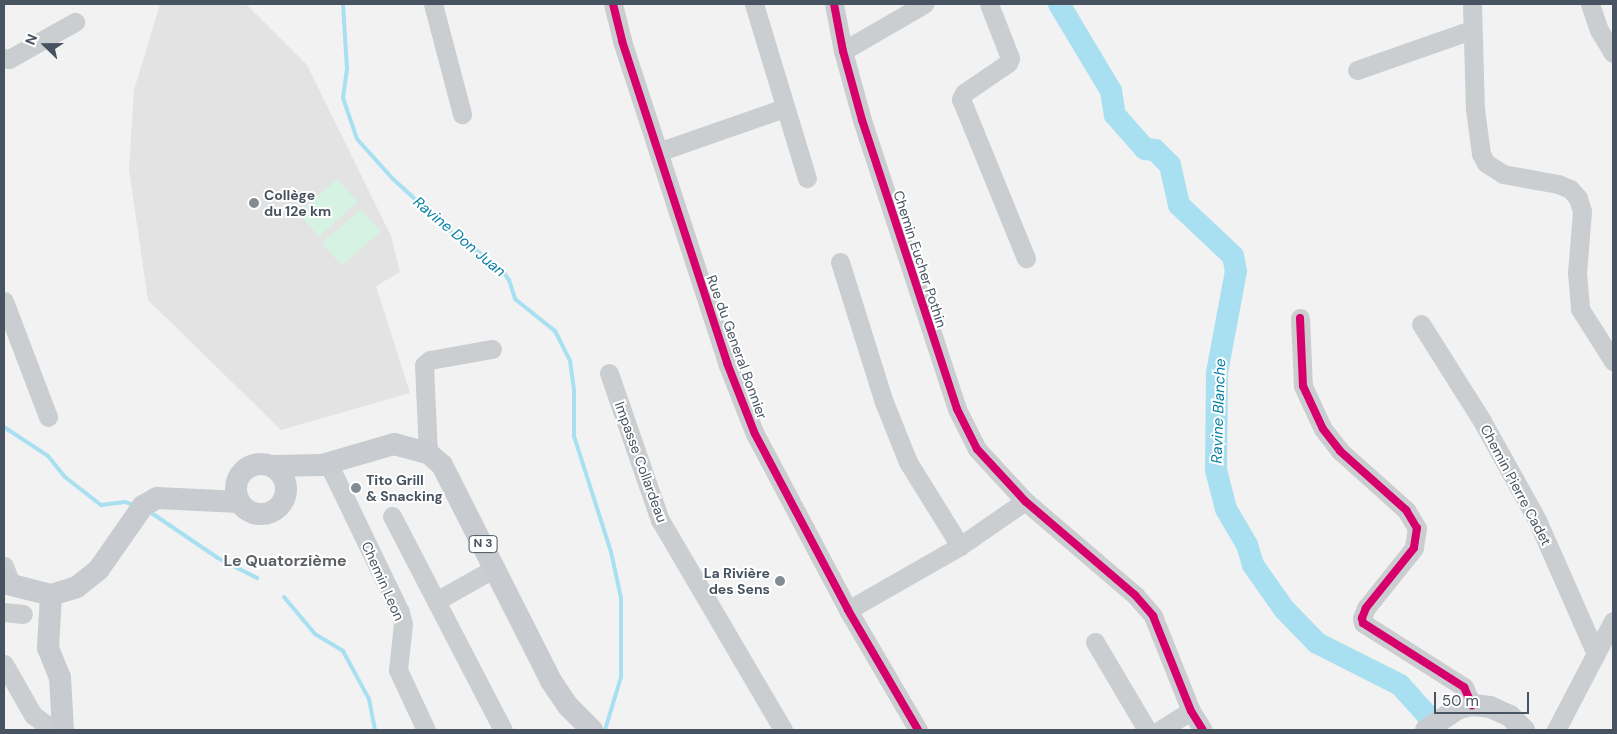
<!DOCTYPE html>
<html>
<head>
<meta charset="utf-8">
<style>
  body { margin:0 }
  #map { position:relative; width:1617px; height:734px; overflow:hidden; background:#f2f2f2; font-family:"DM Sans",sans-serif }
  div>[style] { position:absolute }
  .education>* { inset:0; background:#e3e3e4 }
  .green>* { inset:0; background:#d5f2e2; transform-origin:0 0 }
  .stream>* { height:4px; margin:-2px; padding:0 2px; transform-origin:2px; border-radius:2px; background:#a8e0f1 }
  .river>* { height:22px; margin:-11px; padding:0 11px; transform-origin:11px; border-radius:11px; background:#a8e0f1 }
  .minor>* { height:19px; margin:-9.5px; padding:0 9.5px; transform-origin:9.5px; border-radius:9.5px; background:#cbced1 }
  .major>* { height:22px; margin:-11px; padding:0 11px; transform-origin:11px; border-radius:11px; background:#c8cbcf }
  .major>.ring { margin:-11px; padding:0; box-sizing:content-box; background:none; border:22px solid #c8cbcf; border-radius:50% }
  .cycleway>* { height:8px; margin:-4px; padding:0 4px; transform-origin:4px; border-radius:4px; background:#d6006c }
  .dots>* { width:14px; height:14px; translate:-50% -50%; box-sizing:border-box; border:2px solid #fff; border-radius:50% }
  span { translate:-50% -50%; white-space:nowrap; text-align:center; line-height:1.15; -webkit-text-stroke:4px #fff; paint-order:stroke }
  .shield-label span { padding:1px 4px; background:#fff; border:1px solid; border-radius:4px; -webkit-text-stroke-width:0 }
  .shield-label { font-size:12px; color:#475360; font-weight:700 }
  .poi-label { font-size:14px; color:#475360; font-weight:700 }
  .left { translate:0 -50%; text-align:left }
  .right { translate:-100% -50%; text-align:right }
  .street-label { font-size:14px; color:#475360 }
  .water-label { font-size:15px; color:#057fa6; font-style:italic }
  .quarter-label { font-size:16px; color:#5d6166; font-weight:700 }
  .frame { position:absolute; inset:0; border:5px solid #475360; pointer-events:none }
  .north { position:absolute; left:20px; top:20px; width:50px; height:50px; -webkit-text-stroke:4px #fff; paint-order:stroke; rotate:292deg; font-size:14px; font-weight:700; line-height:20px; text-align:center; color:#475360 }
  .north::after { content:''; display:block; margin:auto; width:18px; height:22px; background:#475360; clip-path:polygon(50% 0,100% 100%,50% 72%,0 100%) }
  .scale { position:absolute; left:1434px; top:692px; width:95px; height:22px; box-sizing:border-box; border:2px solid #475360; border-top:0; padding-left:6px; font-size:15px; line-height:18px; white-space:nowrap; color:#475360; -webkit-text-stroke:4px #fff; paint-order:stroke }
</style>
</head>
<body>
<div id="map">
  <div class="education">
    <div style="clip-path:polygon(160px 4px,246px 4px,307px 65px,391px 236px,400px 272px,376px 286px,410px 393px,281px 430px,148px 300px,129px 170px,134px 90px)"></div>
  </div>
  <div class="green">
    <div style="left:337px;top:179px;width:31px;height:52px;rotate:48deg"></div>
    <div style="left:361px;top:209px;width:30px;height:52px;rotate:49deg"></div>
  </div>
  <div class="stream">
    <div style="left:343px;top:4px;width:65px;rotate:86.5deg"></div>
    <div style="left:347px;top:69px;width:29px;rotate:98deg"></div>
    <div style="left:343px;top:98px;width:43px;rotate:71.1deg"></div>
    <div style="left:357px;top:139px;width:54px;rotate:48deg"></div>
    <div style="left:393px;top:179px;width:76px;rotate:42.3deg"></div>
    <div style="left:449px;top:230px;width:65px;rotate:36.9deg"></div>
    <div style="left:501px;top:269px;width:14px;rotate:54deg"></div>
    <div style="left:509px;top:280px;width:20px;rotate:72deg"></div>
    <div style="left:515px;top:299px;width:51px;rotate:38.7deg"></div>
    <div style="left:555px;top:331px;width:34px;rotate:63deg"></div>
    <div style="left:570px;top:361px;width:30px;rotate:82deg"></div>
    <div style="left:574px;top:391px;width:45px;rotate:90deg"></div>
    <div style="left:574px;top:436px;width:122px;rotate:72.3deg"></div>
    <div style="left:611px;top:552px;width:47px;rotate:77.7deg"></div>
    <div style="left:621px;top:598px;width:79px;rotate:90deg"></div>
    <div style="left:621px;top:677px;width:55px;rotate:106.8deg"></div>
    <div style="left:4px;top:427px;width:53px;rotate:33.4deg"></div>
    <div style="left:48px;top:456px;width:27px;rotate:51deg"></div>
    <div style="left:65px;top:477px;width:46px;rotate:37.9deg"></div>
    <div style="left:101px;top:505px;width:24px;rotate:-7deg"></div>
    <div style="left:125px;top:502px;width:9px;rotate:18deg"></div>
    <div style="left:150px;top:512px;width:82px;rotate:34.1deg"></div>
    <div style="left:218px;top:558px;width:44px;rotate:27.1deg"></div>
    <div style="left:284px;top:597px;width:48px;rotate:50deg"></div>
    <div style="left:315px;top:634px;width:33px;rotate:31deg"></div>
    <div style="left:343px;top:651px;width:55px;rotate:61.6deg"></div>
    <div style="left:369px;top:699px;width:32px;rotate:79deg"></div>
  </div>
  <div class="river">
    <div style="left:1059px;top:4px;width:101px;rotate:59.1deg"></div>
    <div style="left:1111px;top:91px;width:24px;rotate:81deg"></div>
    <div style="left:1115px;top:115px;width:45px;rotate:48.6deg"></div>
    <div style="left:1145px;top:149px;width:10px;rotate:6deg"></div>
    <div style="left:1155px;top:150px;width:21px;rotate:45deg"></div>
    <div style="left:1170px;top:165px;width:41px;rotate:77.3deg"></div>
    <div style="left:1179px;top:205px;width:74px;rotate:43.4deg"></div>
    <div style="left:1233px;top:256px;width:15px;rotate:79deg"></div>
    <div style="left:1236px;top:271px;width:104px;rotate:100.6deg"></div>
    <div style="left:1217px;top:373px;width:97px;rotate:90.6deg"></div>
    <div style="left:1216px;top:470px;width:40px;rotate:75.6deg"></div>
    <div style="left:1226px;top:509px;width:42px;rotate:59.7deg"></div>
    <div style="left:1247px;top:545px;width:21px;rotate:73deg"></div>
    <div style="left:1253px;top:565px;width:54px;rotate:54.8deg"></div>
    <div style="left:1284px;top:609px;width:47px;rotate:45.9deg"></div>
    <div style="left:1317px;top:643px;width:93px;rotate:26.8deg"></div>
    <div style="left:1400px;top:685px;width:39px;rotate:48deg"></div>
    <div style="left:1426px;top:714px;width:19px;rotate:58deg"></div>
  </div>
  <div class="minor">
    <div style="left:433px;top:4px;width:114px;rotate:75.2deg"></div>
    <div style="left:613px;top:4px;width:38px;rotate:76deg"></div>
    <div style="left:622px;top:41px;width:339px;rotate:71.9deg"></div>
    <div style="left:727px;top:363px;width:76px;rotate:68.5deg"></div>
    <div style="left:755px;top:434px;width:199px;rotate:62.1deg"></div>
    <div style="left:848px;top:610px;width:139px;rotate:59.7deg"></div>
    <div style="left:754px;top:4px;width:182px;rotate:73.1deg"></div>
    <div style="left:834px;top:4px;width:48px;rotate:79.2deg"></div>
    <div style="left:843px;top:51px;width:72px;rotate:74.6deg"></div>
    <div style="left:862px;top:120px;width:304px;rotate:71.8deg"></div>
    <div style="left:957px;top:409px;width:45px;rotate:63.4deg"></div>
    <div style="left:977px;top:449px;width:71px;rotate:47.3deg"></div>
    <div style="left:1025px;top:501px;width:145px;rotate:40.5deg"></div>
    <div style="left:1135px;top:595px;width:28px;rotate:49deg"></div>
    <div style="left:1153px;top:616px;width:102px;rotate:68.2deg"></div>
    <div style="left:1191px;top:711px;width:22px;rotate:58deg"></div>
    <div style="left:989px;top:4px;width:58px;rotate:68.7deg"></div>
    <div style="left:1010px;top:58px;width:5px;rotate:112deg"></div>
    <div style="left:1008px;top:63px;width:53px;rotate:145.7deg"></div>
    <div style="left:964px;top:93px;width:7px;rotate:117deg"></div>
    <div style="left:961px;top:99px;width:172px;rotate:67.8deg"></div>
    <div style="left:1472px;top:4px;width:105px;rotate:88.4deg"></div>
    <div style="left:1475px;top:109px;width:45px;rotate:82.4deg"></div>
    <div style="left:1481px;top:154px;width:10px;rotate:61deg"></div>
    <div style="left:1486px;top:163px;width:20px;rotate:33deg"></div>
    <div style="left:1503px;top:174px;width:56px;rotate:10.3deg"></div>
    <div style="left:1558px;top:184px;width:13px;rotate:23deg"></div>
    <div style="left:1570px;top:189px;width:12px;rotate:48deg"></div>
    <div style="left:1578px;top:198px;width:14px;rotate:73deg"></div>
    <div style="left:1582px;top:211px;width:62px;rotate:94.6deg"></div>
    <div style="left:1577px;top:273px;width:36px;rotate:85deg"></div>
    <div style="left:1580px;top:309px;width:62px;rotate:57.6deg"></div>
    <div style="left:1590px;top:4px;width:28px;rotate:71deg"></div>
    <div style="left:1599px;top:30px;width:27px;rotate:59deg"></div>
    <div style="left:843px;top:51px;width:94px;rotate:-30.1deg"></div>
    <div style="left:4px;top:58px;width:5px;rotate:11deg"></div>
    <div style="left:9px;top:59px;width:76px;rotate:-29.3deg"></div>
    <div style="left:1357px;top:70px;width:121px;rotate:-19.3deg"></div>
    <div style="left:658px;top:152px;width:133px;rotate:-19.2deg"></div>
    <div style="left:840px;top:262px;width:147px;rotate:72.6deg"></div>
    <div style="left:884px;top:402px;width:65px;rotate:68.2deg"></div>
    <div style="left:908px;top:462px;width:99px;rotate:58.2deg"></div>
    <div style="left:4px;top:301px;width:124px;rotate:69.2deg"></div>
    <div style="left:1300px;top:318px;width:68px;rotate:87.5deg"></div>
    <div style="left:1303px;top:386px;width:47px;rotate:65.1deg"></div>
    <div style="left:1323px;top:429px;width:28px;rotate:52deg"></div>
    <div style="left:1340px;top:451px;width:89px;rotate:41.8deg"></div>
    <div style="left:1406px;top:510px;width:21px;rotate:59deg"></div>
    <div style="left:1417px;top:528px;width:20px;rotate:99deg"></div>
    <div style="left:1414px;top:548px;width:77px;rotate:128.7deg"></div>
    <div style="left:1366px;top:608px;width:11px;rotate:112deg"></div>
    <div style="left:1362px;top:618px;width:5px;rotate:79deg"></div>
    <div style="left:1363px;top:623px;width:120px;rotate:32.4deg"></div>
    <div style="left:1464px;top:687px;width:20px;rotate:66deg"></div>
    <div style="left:1421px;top:324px;width:115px;rotate:57.8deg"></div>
    <div style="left:1482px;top:421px;width:113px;rotate:60.9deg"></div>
    <div style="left:1537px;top:520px;width:146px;rotate:66.2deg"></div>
    <div style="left:609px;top:373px;width:156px;rotate:70.9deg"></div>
    <div style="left:660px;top:520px;width:243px;rotate:59.6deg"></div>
    <div style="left:428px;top:453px;width:88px;rotate:-92.6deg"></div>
    <div style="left:424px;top:365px;width:8px;rotate:-40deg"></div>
    <div style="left:430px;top:360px;width:63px;rotate:-10.1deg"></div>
    <div style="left:328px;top:463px;width:165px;rotate:64.2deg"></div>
    <div style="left:400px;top:612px;width:12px;rotate:76deg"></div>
    <div style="left:403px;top:624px;width:46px;rotate:96.2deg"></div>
    <div style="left:398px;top:670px;width:66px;rotate:65deg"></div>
    <div style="left:392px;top:516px;width:241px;rotate:62.6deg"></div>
    <div style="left:4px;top:566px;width:19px;rotate:69deg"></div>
    <div style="left:436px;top:601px;width:68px;rotate:-29.2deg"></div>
    <div style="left:848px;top:610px;width:129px;rotate:-29.7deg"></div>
    <div style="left:960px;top:546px;width:79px;rotate:-34.7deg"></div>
    <div style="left:4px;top:612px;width:19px;rotate:6deg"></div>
    <div style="left:1095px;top:642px;width:102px;rotate:59.4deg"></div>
    <div style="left:4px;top:664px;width:59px;rotate:60.4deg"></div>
    <div style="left:33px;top:715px;width:26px;rotate:36deg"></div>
    <div style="left:1160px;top:730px;width:36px;rotate:-32deg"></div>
    <div style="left:1556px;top:730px;width:123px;rotate:-62.4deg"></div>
  </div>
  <div class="major">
    <div class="ring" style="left:236px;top:464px;width:28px;height:28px"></div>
    <div style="left:273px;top:466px;width:49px;rotate:-1.2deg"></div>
    <div style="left:322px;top:465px;width:75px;rotate:-16.3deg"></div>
    <div style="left:394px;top:444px;width:35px;rotate:15deg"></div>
    <div style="left:428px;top:453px;width:18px;rotate:41deg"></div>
    <div style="left:442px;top:465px;width:242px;rotate:63.2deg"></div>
    <div style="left:551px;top:681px;width:30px;rotate:56deg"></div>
    <div style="left:568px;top:706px;width:34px;rotate:45deg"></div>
    <div style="left:4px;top:583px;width:49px;rotate:14.3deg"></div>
    <div style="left:51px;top:595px;width:27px;rotate:-17deg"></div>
    <div style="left:77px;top:587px;width:28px;rotate:-39deg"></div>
    <div style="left:99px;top:569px;width:77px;rotate:-55.1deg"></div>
    <div style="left:143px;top:506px;width:16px;rotate:-30deg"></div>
    <div style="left:157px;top:498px;width:82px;rotate:2.8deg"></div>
    <div style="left:51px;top:595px;width:53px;rotate:93.2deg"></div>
    <div style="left:48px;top:648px;width:31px;rotate:68deg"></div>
    <div style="left:60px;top:677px;width:53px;rotate:86.8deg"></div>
    <div style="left:1426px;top:730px;width:40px;rotate:-34deg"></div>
    <div style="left:1459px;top:708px;width:13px;rotate:-13deg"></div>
    <div style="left:1472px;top:705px;width:18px;rotate:6deg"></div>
    <div style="left:1490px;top:707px;width:22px;rotate:24deg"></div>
    <div style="left:1510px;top:716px;width:20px;rotate:45deg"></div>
  </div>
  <div class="cycleway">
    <div style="left:613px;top:4px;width:38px;rotate:76deg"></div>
    <div style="left:622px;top:41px;width:339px;rotate:71.9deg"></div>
    <div style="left:727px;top:363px;width:76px;rotate:68.5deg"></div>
    <div style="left:755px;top:434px;width:199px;rotate:62.1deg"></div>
    <div style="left:848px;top:610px;width:139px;rotate:59.7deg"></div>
    <div style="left:834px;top:4px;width:48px;rotate:79.2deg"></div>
    <div style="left:843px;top:51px;width:72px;rotate:74.6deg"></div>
    <div style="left:862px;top:120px;width:304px;rotate:71.8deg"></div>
    <div style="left:957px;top:409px;width:45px;rotate:63.4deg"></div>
    <div style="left:977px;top:449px;width:71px;rotate:47.3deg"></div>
    <div style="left:1025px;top:501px;width:145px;rotate:40.5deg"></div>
    <div style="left:1135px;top:595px;width:28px;rotate:49deg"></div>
    <div style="left:1153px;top:616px;width:102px;rotate:68.2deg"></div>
    <div style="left:1191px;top:711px;width:22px;rotate:58deg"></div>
    <div style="left:1300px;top:318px;width:68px;rotate:87.5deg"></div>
    <div style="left:1303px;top:386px;width:47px;rotate:65.1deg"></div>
    <div style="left:1323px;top:429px;width:28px;rotate:52deg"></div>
    <div style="left:1340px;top:451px;width:89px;rotate:41.8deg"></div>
    <div style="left:1406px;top:510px;width:21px;rotate:59deg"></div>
    <div style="left:1417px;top:528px;width:20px;rotate:99deg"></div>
    <div style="left:1414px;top:548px;width:77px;rotate:128.7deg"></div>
    <div style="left:1366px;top:608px;width:11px;rotate:112deg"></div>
    <div style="left:1362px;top:618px;width:5px;rotate:79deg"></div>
    <div style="left:1363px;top:623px;width:120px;rotate:32.4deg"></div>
    <div style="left:1464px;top:687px;width:20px;rotate:66deg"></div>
  </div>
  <div class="dots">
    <div style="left:254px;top:203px;background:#838b93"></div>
    <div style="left:356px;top:488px;background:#838b93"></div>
    <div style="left:780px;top:581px;background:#838b93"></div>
  </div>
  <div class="shield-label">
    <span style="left:483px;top:544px">N 3</span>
  </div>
  <div class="poi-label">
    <span class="left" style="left:264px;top:203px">Collège<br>du 12e km</span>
    <span class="left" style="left:366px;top:488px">Tito Grill<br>&amp; Snacking</span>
    <span class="right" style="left:770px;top:581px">La Rivière<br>des Sens</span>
  </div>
  <div class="street-label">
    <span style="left:920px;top:259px;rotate:72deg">Chemin Eucher Pothin</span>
    <span style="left:737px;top:347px;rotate:70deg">Rue du General Bonnier</span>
    <span style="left:641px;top:462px;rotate:70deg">Impasse Collardeau</span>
    <span style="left:1516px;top:485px;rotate:62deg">Chemin Pierre Cadet</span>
    <span style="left:383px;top:581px;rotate:66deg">Chemin Leon</span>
  </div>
  <div class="water-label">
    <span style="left:459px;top:237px;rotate:40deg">Ravine Don Juan</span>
    <span style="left:1219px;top:411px;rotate:-88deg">Ravine Blanche</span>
  </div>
  <div class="quarter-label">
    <span style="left:285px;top:561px">Le Quatorzième</span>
  </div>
  <div class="frame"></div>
  <div class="north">N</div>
  <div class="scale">50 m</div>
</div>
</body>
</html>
